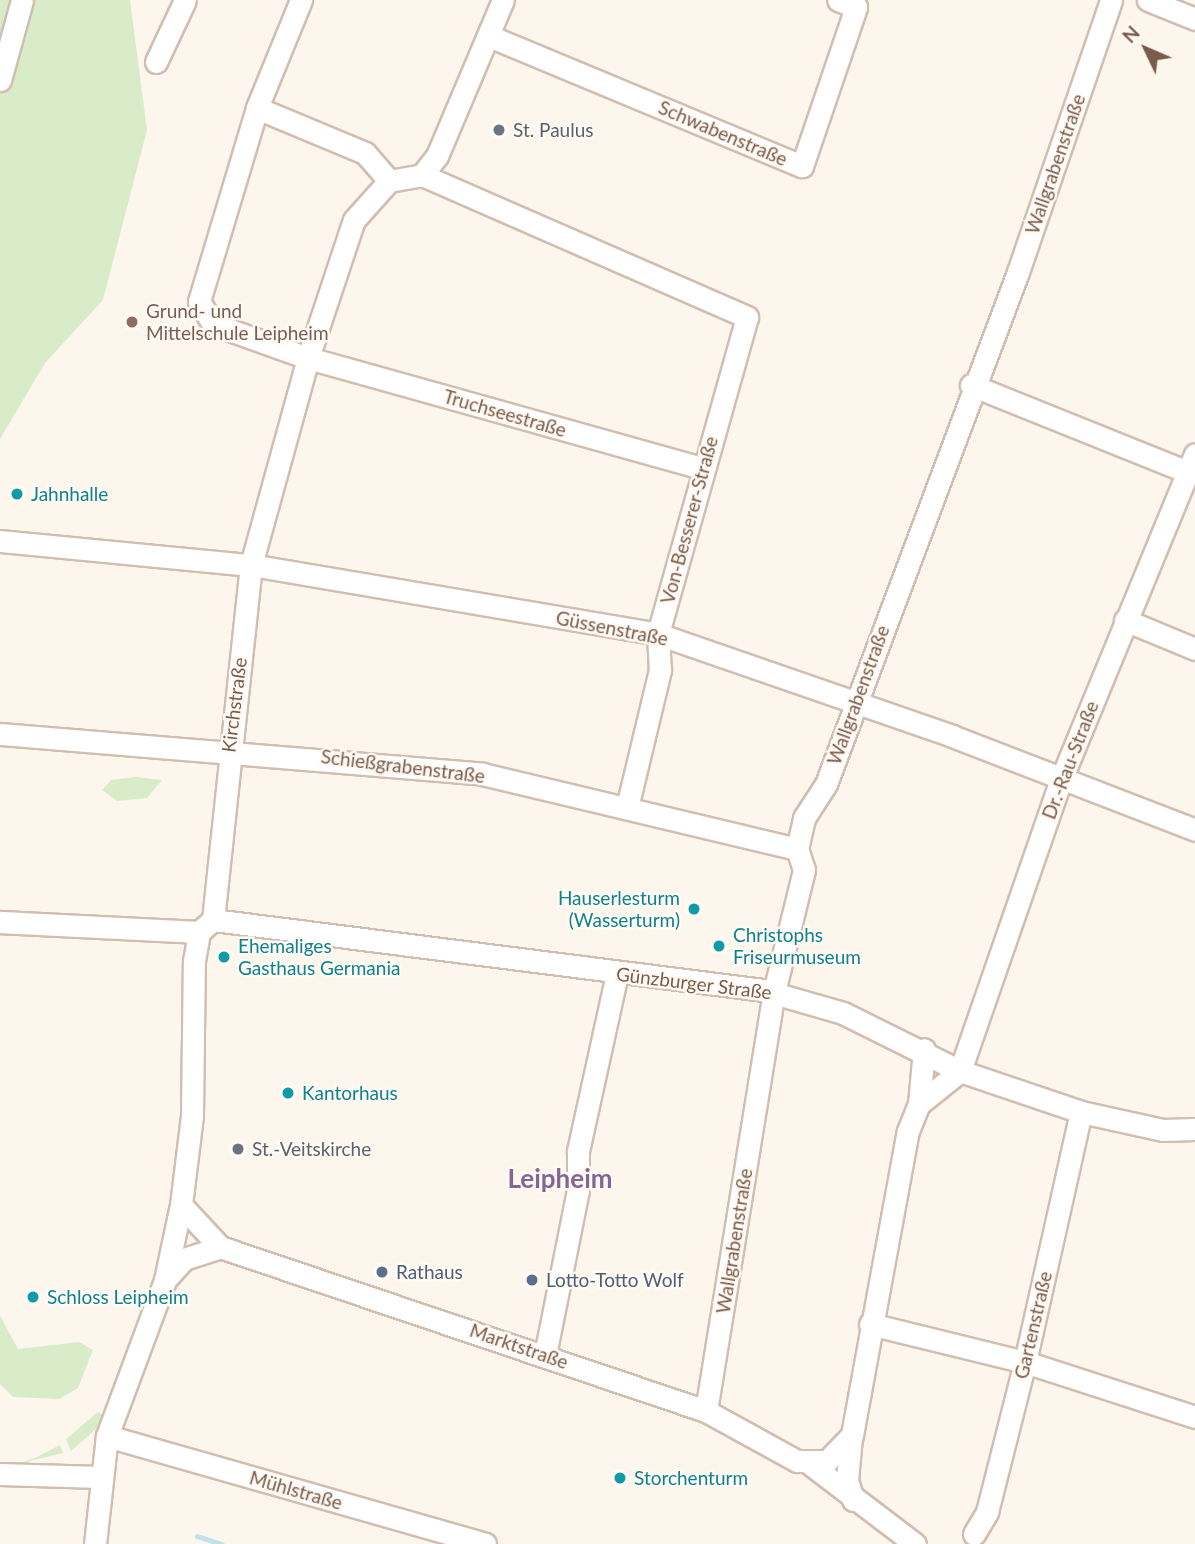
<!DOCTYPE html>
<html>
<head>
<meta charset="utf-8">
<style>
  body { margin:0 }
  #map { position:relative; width:1195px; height:1544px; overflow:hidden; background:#fdf6ec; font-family:Lato,sans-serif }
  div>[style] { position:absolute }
  .green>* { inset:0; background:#d8ecc9 }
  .stream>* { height:4.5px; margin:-2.25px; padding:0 2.25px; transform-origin:2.25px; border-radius:2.25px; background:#bfe3e8 }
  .roads { filter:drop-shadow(2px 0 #d1beb0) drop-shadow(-2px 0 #d1beb0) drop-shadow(0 2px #d1beb0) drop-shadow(0 -2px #d1beb0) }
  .minor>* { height:21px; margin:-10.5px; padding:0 10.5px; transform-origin:10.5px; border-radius:10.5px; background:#fff }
  .dots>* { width:19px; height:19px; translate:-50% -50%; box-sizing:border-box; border:4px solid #fffaf3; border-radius:50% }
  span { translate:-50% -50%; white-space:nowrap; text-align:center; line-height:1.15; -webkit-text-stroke:5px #fffaf3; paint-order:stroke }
  .worship-label { font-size:19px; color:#5b616d }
  .left { translate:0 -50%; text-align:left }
  .street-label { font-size:19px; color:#7a5c4d }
  .education-label { font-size:19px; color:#785e54 }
  .culture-label { font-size:19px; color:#0d838f }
  .right { translate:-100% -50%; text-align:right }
  .service-label { font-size:19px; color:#4e5e75 }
  .district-label { font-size:26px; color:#846695; font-weight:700 }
  .north { position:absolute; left:1111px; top:14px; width:70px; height:70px; -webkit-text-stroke:5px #fffaf3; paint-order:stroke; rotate:314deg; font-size:19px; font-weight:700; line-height:28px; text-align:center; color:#7a5c4d }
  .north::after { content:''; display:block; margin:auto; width:24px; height:32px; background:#7a5c4d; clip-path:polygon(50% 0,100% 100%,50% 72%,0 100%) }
</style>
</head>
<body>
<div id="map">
  <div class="green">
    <div style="clip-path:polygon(0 0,130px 0,147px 130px,103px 300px,45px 363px,0 439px)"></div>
    <div style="clip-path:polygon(136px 777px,162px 780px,147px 798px,117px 801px,102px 790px,111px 780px)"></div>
    <div style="clip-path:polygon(0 1316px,18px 1349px,79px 1342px,93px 1350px,78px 1388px,59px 1399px,13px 1397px,0 1384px)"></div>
    <div style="clip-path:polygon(98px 1412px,103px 1415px,96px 1429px,71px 1451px,66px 1439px)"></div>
    <div style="clip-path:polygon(60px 1445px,63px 1453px,14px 1465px,35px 1458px)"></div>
  </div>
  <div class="stream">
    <div style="left:197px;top:1536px;width:26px;rotate:18deg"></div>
  </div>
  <div class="roads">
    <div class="minor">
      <div style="left:301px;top:0;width:117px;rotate:112.2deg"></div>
      <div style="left:257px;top:108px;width:202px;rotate:106.7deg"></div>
      <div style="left:199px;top:301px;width:27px;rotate:59deg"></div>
      <div style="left:213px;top:324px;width:101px;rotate:19.7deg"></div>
      <div style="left:308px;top:358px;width:408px;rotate:15.6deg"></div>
      <div style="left:1148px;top:0;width:51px;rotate:22deg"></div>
      <div style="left:489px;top:36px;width:339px;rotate:22.6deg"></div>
      <div style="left:802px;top:166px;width:168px;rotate:-71.2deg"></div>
      <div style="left:856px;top:7px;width:19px;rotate:-159deg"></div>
      <div style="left:156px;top:62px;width:68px;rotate:-64.9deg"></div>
      <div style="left:0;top:80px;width:83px;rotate:-74.6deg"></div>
      <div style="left:257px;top:108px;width:117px;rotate:22.6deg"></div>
      <div style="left:365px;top:153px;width:37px;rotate:49deg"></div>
      <div style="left:422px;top:175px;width:355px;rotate:23.6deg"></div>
      <div style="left:747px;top:317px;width:329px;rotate:105.7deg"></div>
      <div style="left:658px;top:634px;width:36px;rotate:87deg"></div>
      <div style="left:660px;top:670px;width:141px;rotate:103.5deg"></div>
      <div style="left:422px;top:175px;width:24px;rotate:-52deg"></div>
      <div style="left:437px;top:156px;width:169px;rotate:-67.1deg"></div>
      <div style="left:971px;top:385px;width:233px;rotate:21.9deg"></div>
      <div style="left:0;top:541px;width:252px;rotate:5.5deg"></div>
      <div style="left:251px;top:565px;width:413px;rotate:9.6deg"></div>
      <div style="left:658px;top:634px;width:311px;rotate:19.1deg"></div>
      <div style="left:952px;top:736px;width:261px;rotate:21.1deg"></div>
      <div style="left:1125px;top:620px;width:76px;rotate:22.5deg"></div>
      <div style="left:0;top:734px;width:484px;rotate:4.7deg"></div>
      <div style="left:482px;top:774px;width:324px;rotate:13.4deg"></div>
      <div style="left:213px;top:920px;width:554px;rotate:7.25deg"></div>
      <div style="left:763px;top:990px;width:83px;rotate:16deg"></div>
      <div style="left:843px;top:1013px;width:131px;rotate:26.4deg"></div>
      <div style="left:960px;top:1071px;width:128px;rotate:18.7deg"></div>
      <div style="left:1081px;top:1112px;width:84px;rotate:12.4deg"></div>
      <div style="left:1163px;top:1130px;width:32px;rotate:-2deg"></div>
      <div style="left:213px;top:920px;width:357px;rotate:-83.9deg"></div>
      <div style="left:251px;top:565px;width:215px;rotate:-74.6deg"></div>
      <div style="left:308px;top:358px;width:145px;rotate:-71.6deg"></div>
      <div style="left:354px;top:220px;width:52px;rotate:-48.1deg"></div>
      <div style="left:389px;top:181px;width:34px;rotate:-10deg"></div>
      <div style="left:0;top:922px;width:199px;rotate:2.9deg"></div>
      <div style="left:960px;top:1071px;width:311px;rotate:-70.9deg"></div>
      <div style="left:1062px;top:777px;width:349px;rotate:-67.6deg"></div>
      <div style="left:919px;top:1104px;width:55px;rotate:-84.8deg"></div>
      <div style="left:181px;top:1205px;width:57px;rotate:47.1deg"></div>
      <div style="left:165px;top:1280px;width:28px;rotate:-48deg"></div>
      <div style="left:184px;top:1259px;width:38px;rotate:-18deg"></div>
      <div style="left:220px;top:1247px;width:513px;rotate:18.65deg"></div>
      <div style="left:706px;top:1411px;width:104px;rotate:28.8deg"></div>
      <div style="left:797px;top:1461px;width:30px"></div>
      <div style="left:827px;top:1461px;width:36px;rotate:-46deg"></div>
      <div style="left:852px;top:1435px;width:309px;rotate:-79.6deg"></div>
      <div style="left:908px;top:1131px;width:29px;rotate:-68deg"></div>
      <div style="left:919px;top:1104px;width:53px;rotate:-38.8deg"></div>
      <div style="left:870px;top:1324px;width:160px;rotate:13.8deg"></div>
      <div style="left:1025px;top:1362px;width:179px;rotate:17.9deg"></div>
      <div style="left:545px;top:1355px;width:168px;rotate:-78.7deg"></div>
      <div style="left:578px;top:1190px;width:39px;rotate:-90deg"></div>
      <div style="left:578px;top:1151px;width:182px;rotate:-77.6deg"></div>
      <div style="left:706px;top:1411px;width:424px;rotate:-80.8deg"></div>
      <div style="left:774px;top:992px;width:126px;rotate:-76.2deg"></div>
      <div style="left:804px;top:870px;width:22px;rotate:-108deg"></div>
      <div style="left:797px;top:849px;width:32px;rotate:-77deg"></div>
      <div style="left:804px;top:818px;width:40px;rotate:-57.1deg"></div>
      <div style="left:826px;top:784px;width:547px;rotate:-69.44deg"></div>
      <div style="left:1018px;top:272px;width:287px;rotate:-71.1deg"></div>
      <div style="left:107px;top:1436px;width:393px;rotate:15.9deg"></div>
      <div style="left:851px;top:1437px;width:43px;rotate:95.3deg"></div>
      <div style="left:847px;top:1480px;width:21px;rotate:73deg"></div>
      <div style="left:810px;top:1464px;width:132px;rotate:37.3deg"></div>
      <div style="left:0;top:1474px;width:100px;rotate:1.7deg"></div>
      <div style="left:974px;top:1534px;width:26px;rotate:-59deg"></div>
      <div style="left:987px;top:1512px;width:155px;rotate:-75.8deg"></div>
      <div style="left:1025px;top:1362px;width:256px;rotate:-77.4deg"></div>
      <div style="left:95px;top:1544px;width:109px;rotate:-83.7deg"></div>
      <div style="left:107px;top:1436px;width:166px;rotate:-69.6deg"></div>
      <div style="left:165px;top:1280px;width:77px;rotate:-78deg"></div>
      <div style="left:181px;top:1205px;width:90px;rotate:-83deg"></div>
      <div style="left:192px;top:1116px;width:155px;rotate:-89.3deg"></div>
      <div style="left:194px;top:961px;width:29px;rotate:-80deg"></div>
      <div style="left:199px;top:932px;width:18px;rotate:-41deg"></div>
    </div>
  </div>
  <div class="dots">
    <div style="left:499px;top:130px;background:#6b7280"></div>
    <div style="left:132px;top:322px;background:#8d6e63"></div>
    <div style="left:17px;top:494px;background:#0f9aa8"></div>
    <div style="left:694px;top:909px;background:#0f9aa8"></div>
    <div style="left:719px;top:946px;background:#0f9aa8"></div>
    <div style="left:224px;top:957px;background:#0f9aa8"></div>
    <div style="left:288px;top:1093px;background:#0f9aa8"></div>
    <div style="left:238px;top:1149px;background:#6b7280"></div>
    <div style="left:382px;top:1272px;background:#5c6f8a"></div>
    <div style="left:532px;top:1280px;background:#5c6f8a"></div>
    <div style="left:33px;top:1297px;background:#0f9aa8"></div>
    <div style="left:620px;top:1478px;background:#0f9aa8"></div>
  </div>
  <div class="worship-label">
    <span class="left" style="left:513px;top:130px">St. Paulus</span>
    <span class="left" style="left:252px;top:1149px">St.-Veitskirche</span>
  </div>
  <div class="street-label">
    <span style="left:723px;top:133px;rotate:23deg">Schwabenstraße</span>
    <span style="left:1055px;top:164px;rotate:-71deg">Wallgrabenstraße</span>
    <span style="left:505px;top:413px;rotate:16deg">Truchseestraße</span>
    <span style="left:689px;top:520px;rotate:-75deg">Von-Besserer-Straße</span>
    <span style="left:612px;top:628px;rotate:11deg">Güssenstraße</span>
    <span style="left:858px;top:695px;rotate:-70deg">Wallgrabenstraße</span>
    <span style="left:234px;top:705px;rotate:-83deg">Kirchstraße</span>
    <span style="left:1070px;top:760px;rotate:-69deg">Dr.-Rau-Straße</span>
    <span style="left:403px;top:766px;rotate:7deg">Schießgrabenstraße</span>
    <span style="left:694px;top:983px;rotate:7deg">Günzburger Straße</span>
    <span style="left:734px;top:1241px;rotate:-81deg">Wallgrabenstraße</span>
    <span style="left:1033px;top:1325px;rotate:-77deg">Gartenstraße</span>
    <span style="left:519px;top:1346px;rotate:19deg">Marktstraße</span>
    <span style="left:296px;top:1490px;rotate:16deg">Mühlstraße</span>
  </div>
  <div class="education-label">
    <span class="left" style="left:146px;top:322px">Grund- und<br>Mittelschule Leipheim</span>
  </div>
  <div class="culture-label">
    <span class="left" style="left:31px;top:494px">Jahnhalle</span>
    <span class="right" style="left:680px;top:909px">Hauserlesturm<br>(Wasserturm)</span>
    <span class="left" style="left:733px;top:946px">Christophs<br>Friseurmuseum</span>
    <span class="left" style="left:238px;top:957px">Ehemaliges<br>Gasthaus Germania</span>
    <span class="left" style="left:302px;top:1093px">Kantorhaus</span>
    <span class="left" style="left:47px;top:1297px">Schloss Leipheim</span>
    <span class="left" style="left:634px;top:1478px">Storchenturm</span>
  </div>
  <div class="service-label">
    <span class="left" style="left:396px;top:1272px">Rathaus</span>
    <span class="left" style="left:546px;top:1280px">Lotto-Totto Wolf</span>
  </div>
  <div class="district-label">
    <span style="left:560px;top:1179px">Leipheim</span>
  </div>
  <div class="north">N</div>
</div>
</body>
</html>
